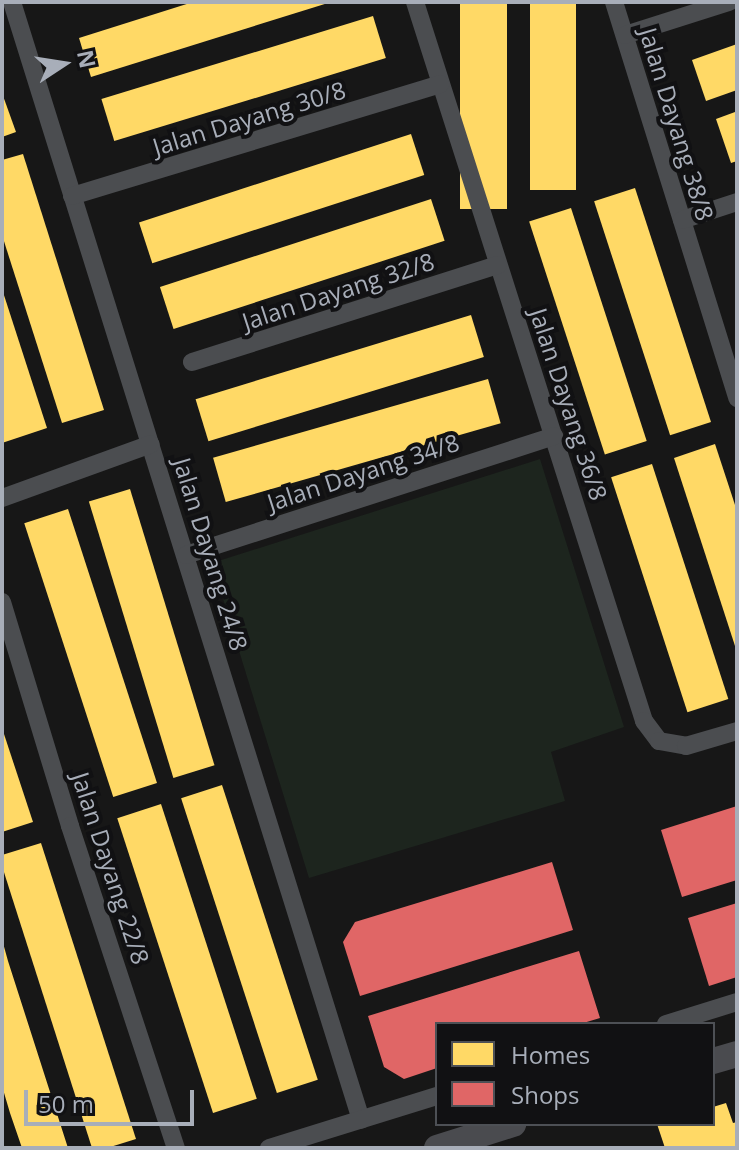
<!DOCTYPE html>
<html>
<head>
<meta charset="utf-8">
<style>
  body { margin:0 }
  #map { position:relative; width:739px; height:1150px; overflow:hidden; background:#171717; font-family:"Open Sans",sans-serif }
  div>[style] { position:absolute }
  .green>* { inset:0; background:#1d251e }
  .homes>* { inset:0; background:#ffd966; transform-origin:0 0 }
  .shops>* { inset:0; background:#e06666 }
  .street>* { height:18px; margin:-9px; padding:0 9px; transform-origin:9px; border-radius:9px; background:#4b4d50 }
  .secondary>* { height:26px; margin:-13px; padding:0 13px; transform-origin:13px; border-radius:13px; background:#4a4b4f }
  span { translate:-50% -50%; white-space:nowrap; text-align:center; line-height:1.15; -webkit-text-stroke:8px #111113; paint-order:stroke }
  .street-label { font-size:24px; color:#a8aeb9 }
  .frame { position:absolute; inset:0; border:4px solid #a8aeb9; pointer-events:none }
  .legend { position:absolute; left:435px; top:1022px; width:280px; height:104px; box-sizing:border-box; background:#111113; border:2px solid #4d5055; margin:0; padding:10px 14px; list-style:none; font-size:24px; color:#a8aeb9 }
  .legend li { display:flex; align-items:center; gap:16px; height:40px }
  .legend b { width:40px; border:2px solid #4d5055 }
  .north { position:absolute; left:24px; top:24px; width:80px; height:80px; -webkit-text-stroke:6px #111113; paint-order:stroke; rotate:78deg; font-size:22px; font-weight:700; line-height:32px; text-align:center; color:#a8aeb9 }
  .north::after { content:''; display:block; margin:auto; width:28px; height:36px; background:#a8aeb9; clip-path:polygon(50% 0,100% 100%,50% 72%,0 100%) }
  .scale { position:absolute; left:24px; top:1090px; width:170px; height:36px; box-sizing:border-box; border:4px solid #a8aeb9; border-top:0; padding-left:10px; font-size:24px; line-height:28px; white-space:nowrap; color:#a8aeb9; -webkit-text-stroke:6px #111113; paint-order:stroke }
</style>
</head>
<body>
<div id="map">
  <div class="green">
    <div style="clip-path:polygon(540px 459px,624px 727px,551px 752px,565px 801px,309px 878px,212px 563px)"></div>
  </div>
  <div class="homes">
    <div style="clip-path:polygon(193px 2px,328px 2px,328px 3px,91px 77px,79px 38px)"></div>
    <div style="left:460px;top:2px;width:47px;height:207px"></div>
    <div style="left:530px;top:2px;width:46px;height:188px"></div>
    <div style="left:373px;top:16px;width:44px;height:284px;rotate:73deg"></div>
    <div style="clip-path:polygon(737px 44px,737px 90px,706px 101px,692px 60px)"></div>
    <div style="clip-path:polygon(2px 93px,16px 132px,2px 137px)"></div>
    <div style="clip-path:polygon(735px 112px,737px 161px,731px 163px,716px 119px)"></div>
    <div style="left:411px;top:134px;width:43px;height:286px;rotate:72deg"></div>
    <div style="clip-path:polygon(23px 154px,104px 410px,62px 423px,2px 235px,2px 160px)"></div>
    <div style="left:635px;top:188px;width:246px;height:43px;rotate:72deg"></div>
    <div style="left:431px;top:199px;width:44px;height:285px;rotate:72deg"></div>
    <div style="left:571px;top:208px;width:245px;height:44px;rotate:72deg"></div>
    <div style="clip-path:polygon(2px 289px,47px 428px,2px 443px)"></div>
    <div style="left:471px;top:315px;width:44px;height:288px;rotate:73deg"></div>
    <div style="left:488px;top:379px;width:46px;height:286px;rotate:74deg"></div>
    <div style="clip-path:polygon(715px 444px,737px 511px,736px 649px,674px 458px)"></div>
    <div style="left:652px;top:464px;width:247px;height:43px;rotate:72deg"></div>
    <div style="left:130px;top:489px;width:289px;height:43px;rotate:73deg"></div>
    <div style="left:68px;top:509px;width:288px;height:46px;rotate:72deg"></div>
    <div style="clip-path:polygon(2px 728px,33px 822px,2px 832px)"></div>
    <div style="left:222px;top:785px;width:310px;height:43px;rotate:72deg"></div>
    <div style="left:161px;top:804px;width:310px;height:46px;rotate:72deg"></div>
    <div style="clip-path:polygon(41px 843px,136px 1139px,107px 1148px,92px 1148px,2px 866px,2px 855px)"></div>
    <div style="clip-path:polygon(3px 943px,8px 961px,68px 1148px,22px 1148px,10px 1113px,2px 1086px)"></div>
    <div style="clip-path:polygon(726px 1103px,733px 1123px,737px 1122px,737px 1148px,665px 1148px,657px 1124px,713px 1124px,713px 1107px)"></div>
  </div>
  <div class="shops">
    <div style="clip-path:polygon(737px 806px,737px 880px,682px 897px,661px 830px)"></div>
    <div style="clip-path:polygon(552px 862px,573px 930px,360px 996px,343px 942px,355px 922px)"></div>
    <div style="clip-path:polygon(737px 903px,737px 977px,709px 986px,688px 918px)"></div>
    <div style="clip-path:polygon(579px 951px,600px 1018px,580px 1024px,437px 1024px,437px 1068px,404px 1079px,384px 1067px,368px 1016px)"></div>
  </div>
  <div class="street">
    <div style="left:12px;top:2px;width:1171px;rotate:72.66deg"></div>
    <div style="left:415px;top:2px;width:755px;rotate:72.33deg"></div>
    <div style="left:644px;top:721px;width:25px;rotate:53deg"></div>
    <div style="left:659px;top:741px;width:27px;rotate:10deg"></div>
    <div style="left:686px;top:746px;width:53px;rotate:-16.4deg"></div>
    <div style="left:614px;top:2px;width:415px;rotate:72.7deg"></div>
    <div style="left:625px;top:35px;width:109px;rotate:-17.6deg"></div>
    <div style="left:72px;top:196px;width:385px;rotate:-16.9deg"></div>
    <div style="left:682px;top:220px;width:58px;rotate:-18.1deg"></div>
    <div style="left:192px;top:362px;width:321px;rotate:-17.6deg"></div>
    <div style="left:2px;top:498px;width:158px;rotate:-19.9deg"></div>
    <div style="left:186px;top:555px;width:387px;rotate:-17.9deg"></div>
    <div style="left:2px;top:602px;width:234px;rotate:73.1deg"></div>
    <div style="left:70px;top:826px;width:339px;rotate:71.8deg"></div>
    <div style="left:666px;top:1024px;width:74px;rotate:-17.2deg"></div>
    <div style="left:269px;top:1148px;width:176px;rotate:-17.2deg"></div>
  </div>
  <div class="secondary">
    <div style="left:713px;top:1061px;width:25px;rotate:-16deg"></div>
    <div style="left:437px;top:1148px;width:80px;rotate:-17.5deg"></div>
  </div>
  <div class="street-label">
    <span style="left:249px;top:118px;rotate:-17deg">Jalan Dayang 30/8</span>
    <span style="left:677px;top:124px;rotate:73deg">Jalan Dayang 38/8</span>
    <span style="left:338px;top:291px;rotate:-18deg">Jalan Dayang 32/8</span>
    <span style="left:569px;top:404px;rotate:72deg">Jalan Dayang 36/8</span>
    <span style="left:363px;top:472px;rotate:-18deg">Jalan Dayang 34/8</span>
    <span style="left:211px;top:554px;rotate:73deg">Jalan Dayang 24/8</span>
    <span style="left:111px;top:868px;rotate:72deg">Jalan Dayang 22/8</span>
  </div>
  <div class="frame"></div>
  <ul class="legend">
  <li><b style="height:22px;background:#ffd966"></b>Homes</li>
  <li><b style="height:22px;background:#e06666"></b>Shops</li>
  </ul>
  <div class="north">N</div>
  <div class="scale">50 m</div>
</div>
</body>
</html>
